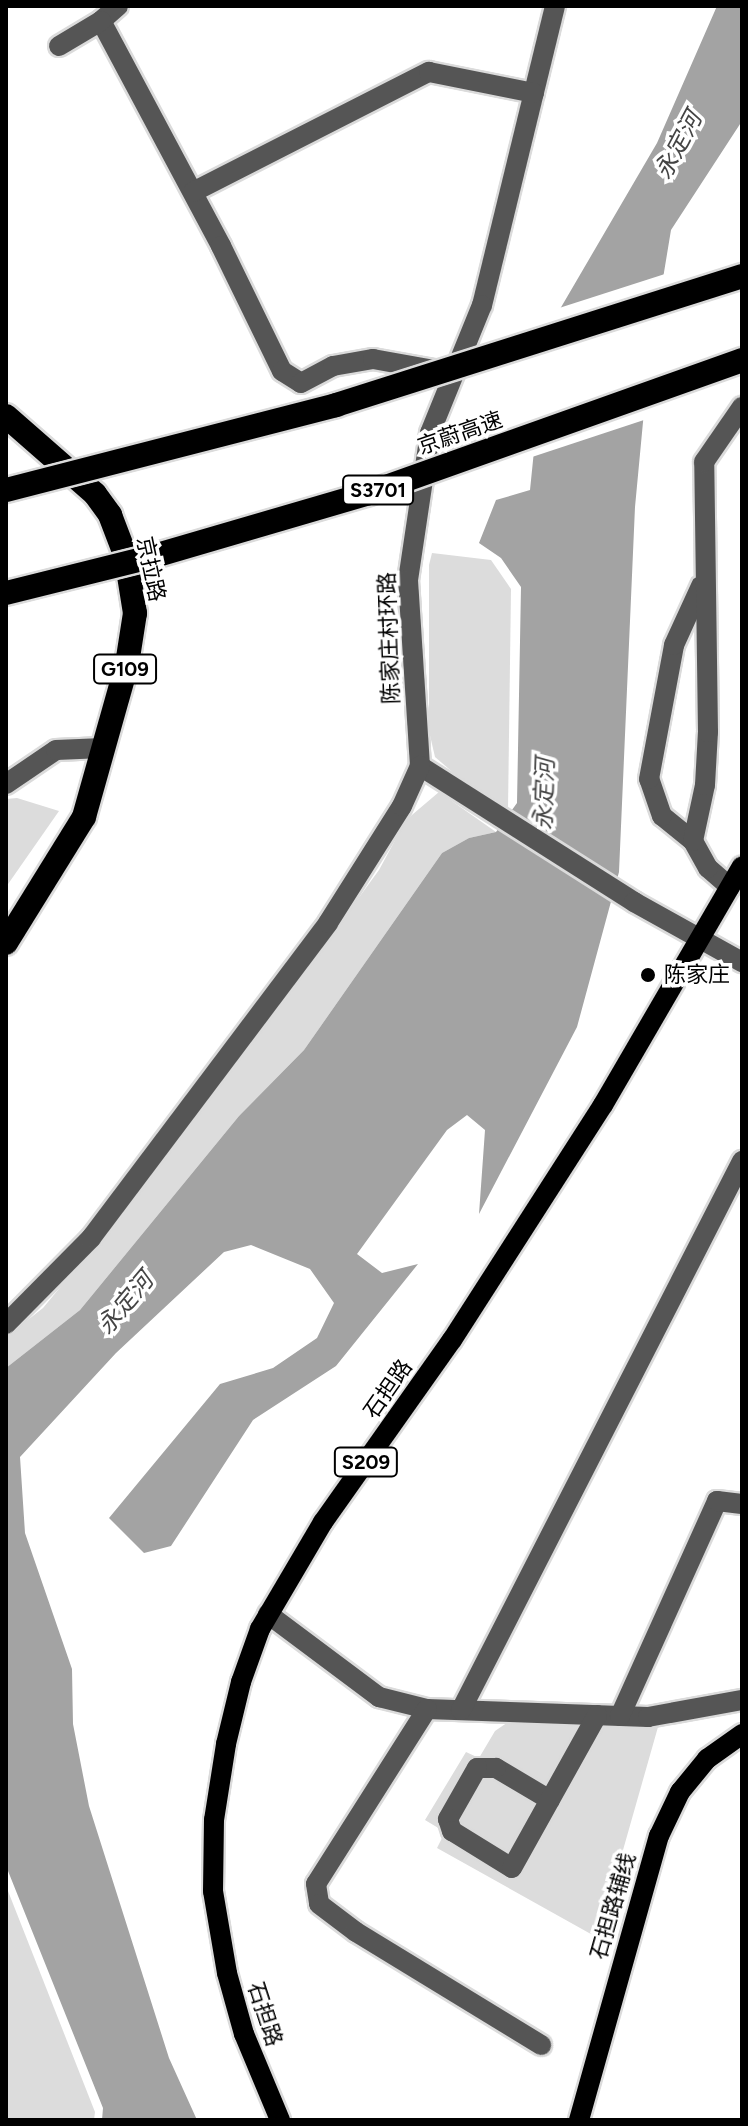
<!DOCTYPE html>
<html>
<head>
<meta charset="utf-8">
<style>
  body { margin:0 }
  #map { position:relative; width:748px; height:2126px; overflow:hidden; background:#fff; font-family:Figtree,"Noto Sans SC",sans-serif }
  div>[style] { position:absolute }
  .green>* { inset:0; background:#dcdcdc }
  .water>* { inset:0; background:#a3a3a3 }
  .pier>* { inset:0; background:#fff }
  .roads { filter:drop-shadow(2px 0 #dbdbdb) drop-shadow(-2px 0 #dbdbdb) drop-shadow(0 2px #dbdbdb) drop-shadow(0 -2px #dbdbdb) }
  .minor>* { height:20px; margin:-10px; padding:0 10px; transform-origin:10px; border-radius:10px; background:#555 }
  .major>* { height:20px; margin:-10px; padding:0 10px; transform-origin:10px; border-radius:10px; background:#000 }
  .highway>* { height:24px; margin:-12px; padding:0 12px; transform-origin:12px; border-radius:12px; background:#000 }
  .bridges { filter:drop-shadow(2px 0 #dbdbdb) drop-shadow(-2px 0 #dbdbdb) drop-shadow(0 2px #dbdbdb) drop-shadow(0 -2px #dbdbdb) }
  .highway-bridge>* { height:24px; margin:-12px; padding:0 12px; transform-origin:12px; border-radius:12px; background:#000 }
  .dots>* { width:22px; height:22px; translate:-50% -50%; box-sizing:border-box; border:4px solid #fff; border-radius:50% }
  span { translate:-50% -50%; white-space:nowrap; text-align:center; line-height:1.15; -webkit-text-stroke:7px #fff; paint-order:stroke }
  .shield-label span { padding:2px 6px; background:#fff; border:2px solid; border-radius:6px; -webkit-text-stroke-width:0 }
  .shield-label { font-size:20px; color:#000; font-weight:700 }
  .street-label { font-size:22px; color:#000 }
  .poi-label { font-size:22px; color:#000 }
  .left { translate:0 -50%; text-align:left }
  .water-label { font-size:24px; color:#444; font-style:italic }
  .frame { position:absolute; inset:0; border:8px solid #000; pointer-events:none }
</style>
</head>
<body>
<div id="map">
  <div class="green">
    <div style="clip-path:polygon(432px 553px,491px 560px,511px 589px,508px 809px,470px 787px,435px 757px,429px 731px,429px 565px)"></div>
    <div style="clip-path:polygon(439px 792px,496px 832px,469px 838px,442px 853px,304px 1050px,239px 1116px,80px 1310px,6px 1368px,6px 1337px,43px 1308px,106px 1232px,252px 1044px,379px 870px,406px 820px)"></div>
    <div style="clip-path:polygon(17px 798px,59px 811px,6px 887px,6px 799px)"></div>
    <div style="clip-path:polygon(511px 1720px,658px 1727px,598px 1938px,437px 1848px,445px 1832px,425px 1820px,466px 1752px,479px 1758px,495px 1731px)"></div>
    <div style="clip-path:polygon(6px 1886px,95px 2112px,94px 2120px,6px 2120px)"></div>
  </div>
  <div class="water">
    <div style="clip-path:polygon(717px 6px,742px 6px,742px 121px,671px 230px,648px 369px,635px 507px,619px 872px,577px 1027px,479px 1214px,485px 1130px,467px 1115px,447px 1130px,357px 1254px,382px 1273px,418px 1264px,336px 1366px,253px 1420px,171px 1546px,144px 1553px,109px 1518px,220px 1384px,273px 1368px,317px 1338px,334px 1303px,310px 1269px,251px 1245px,224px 1252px,116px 1353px,20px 1457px,25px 1533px,72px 1669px,73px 1724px,89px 1806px,169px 2058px,197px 2120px,102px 2120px,103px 2108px,6px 1866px,6px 1368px,80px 1310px,239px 1116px,304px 1050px,442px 853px,469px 838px,496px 832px,517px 803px,521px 587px,501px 558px,479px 543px,496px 500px,530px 490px,546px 333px,657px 143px)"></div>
  </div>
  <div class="pier">
    <div style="clip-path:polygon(668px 273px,647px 419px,529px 458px,542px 332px,556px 309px)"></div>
  </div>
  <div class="roads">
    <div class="minor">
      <div style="left:118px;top:6px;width:23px;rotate:139deg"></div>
      <div style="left:101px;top:21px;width:255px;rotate:61.9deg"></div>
      <div style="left:221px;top:246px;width:139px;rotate:64deg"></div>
      <div style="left:282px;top:371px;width:22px;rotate:32deg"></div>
      <div style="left:301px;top:383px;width:36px;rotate:-28deg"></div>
      <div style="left:333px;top:366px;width:41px;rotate:-9.9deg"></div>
      <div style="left:373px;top:359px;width:68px;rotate:10.2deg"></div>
      <div style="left:555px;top:6px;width:308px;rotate:103.7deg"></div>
      <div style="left:482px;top:305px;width:138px;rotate:112.1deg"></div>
      <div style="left:430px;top:433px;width:149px;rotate:98.5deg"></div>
      <div style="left:408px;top:580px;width:186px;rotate:86.3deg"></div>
      <div style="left:420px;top:766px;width:254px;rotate:32.4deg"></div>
      <div style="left:634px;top:902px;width:124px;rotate:29.1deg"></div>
      <div style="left:59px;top:46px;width:49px;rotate:-30.8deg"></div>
      <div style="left:193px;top:192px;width:265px;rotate:-27deg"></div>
      <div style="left:429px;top:72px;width:107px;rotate:11.3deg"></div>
      <div style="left:6px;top:784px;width:60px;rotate:-34.2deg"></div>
      <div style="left:56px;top:750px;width:47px;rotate:-2.4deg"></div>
      <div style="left:693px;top:841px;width:40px;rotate:-141deg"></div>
      <div style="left:662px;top:816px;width:39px;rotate:-109deg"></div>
      <div style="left:649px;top:779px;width:136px;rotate:-79.4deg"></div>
      <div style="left:674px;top:645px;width:65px;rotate:-65.4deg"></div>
      <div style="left:730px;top:887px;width:29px;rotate:-139deg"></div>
      <div style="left:708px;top:868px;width:31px;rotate:-119deg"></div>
      <div style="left:693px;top:841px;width:57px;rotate:-77.9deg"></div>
      <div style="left:705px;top:785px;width:53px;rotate:-86.8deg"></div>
      <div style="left:708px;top:732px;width:270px;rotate:-90.8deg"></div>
      <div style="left:704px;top:462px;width:67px;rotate:-55.4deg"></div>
      <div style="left:6px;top:1324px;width:121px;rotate:-45.3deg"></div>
      <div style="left:91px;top:1238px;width:394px;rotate:-53deg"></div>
      <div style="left:328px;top:923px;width:138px;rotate:-57.7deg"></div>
      <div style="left:402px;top:806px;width:44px;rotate:-65.8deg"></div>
      <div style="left:268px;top:1614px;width:139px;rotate:36.8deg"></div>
      <div style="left:379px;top:1697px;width:49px;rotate:14deg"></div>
      <div style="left:427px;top:1709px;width:221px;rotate:2.1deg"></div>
      <div style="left:648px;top:1717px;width:96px;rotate:-10.3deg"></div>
      <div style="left:427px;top:1709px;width:207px;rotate:122.4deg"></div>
      <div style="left:316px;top:1884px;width:20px;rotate:81deg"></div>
      <div style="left:319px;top:1904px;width:46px;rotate:37.1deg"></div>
      <div style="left:356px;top:1932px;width:217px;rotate:31.4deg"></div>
      <div style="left:461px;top:1710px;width:617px;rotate:-62.89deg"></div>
      <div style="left:620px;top:1716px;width:236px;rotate:-65.7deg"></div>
      <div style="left:717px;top:1501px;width:25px;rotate:7deg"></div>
      <div style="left:550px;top:1800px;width:63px;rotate:-149.3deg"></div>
      <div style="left:496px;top:1768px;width:19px;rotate:180deg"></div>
      <div style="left:477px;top:1768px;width:59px;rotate:119.6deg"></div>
      <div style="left:448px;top:1819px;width:13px;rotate:72deg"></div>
      <div style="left:452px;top:1831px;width:70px;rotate:31.7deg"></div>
      <div style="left:512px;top:1868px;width:175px;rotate:-60.9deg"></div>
    </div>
    <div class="major">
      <div style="left:280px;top:2120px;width:93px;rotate:-112.7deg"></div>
      <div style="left:244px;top:2034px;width:63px;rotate:-105.6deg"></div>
      <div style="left:227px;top:1973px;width:83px;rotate:-99.7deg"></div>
      <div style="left:213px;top:1891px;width:71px;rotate:-89.2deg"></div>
      <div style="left:214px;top:1820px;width:77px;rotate:-81deg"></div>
      <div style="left:226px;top:1744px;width:64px;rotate:-76.4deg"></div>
      <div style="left:241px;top:1682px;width:56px;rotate:-70.3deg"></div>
      <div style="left:260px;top:1629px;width:124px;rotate:-59.5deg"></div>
      <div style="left:323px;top:1522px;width:223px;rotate:-54.7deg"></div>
      <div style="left:452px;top:1340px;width:279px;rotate:-57.3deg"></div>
      <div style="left:603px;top:1105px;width:276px;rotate:-59.8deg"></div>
      <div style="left:579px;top:2120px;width:295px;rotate:-74.3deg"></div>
      <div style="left:659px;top:1836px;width:49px;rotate:-64.5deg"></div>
      <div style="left:680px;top:1792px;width:43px;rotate:-50.7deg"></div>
      <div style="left:707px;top:1759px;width:43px;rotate:-35.5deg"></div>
    </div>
    <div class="highway">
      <div style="left:6px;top:416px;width:118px;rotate:41.2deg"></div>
      <div style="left:95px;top:494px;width:26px;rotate:54deg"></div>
      <div style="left:110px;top:515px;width:45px;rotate:69.1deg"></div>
      <div style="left:126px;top:557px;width:57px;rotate:80.9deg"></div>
      <div style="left:135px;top:613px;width:52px;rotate:98.9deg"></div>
      <div style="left:127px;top:664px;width:159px;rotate:105.7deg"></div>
      <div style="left:84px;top:817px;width:148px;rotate:121.8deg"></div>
    </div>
  </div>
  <div class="bridges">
    <div class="highway-bridge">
      <div style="left:6px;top:490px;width:341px;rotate:-14.4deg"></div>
      <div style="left:336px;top:405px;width:426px;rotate:-17.6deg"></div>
      <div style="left:6px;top:593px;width:153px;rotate:-14deg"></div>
      <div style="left:154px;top:556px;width:224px;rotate:-16.3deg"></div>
      <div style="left:369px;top:493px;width:396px;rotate:-19.6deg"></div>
    </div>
  </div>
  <div class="dots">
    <div style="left:648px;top:975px;background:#000"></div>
  </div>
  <div class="shield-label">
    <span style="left:378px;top:490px">S3701</span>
    <span style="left:125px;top:669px">G109</span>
    <span style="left:366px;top:1462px">S209</span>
  </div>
  <div class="street-label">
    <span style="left:460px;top:433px;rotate:-19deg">京蔚高速</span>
    <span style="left:151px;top:569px;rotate:78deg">京拉路</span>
    <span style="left:389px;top:638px;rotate:-92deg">陈家庄村环路</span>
    <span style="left:388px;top:1389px;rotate:-55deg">石担路</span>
    <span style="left:613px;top:1906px;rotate:-74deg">石担路辅线</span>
    <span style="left:265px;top:2014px;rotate:72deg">石担路</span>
  </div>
  <div class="poi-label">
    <span class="left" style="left:664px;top:975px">陈家庄</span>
  </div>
  <div class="water-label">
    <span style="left:678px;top:145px;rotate:-62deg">永定河</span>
    <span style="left:544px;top:794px;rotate:-88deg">永定河</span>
    <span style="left:125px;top:1303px;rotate:-50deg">永定河</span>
  </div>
  <div class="frame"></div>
</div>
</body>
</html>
